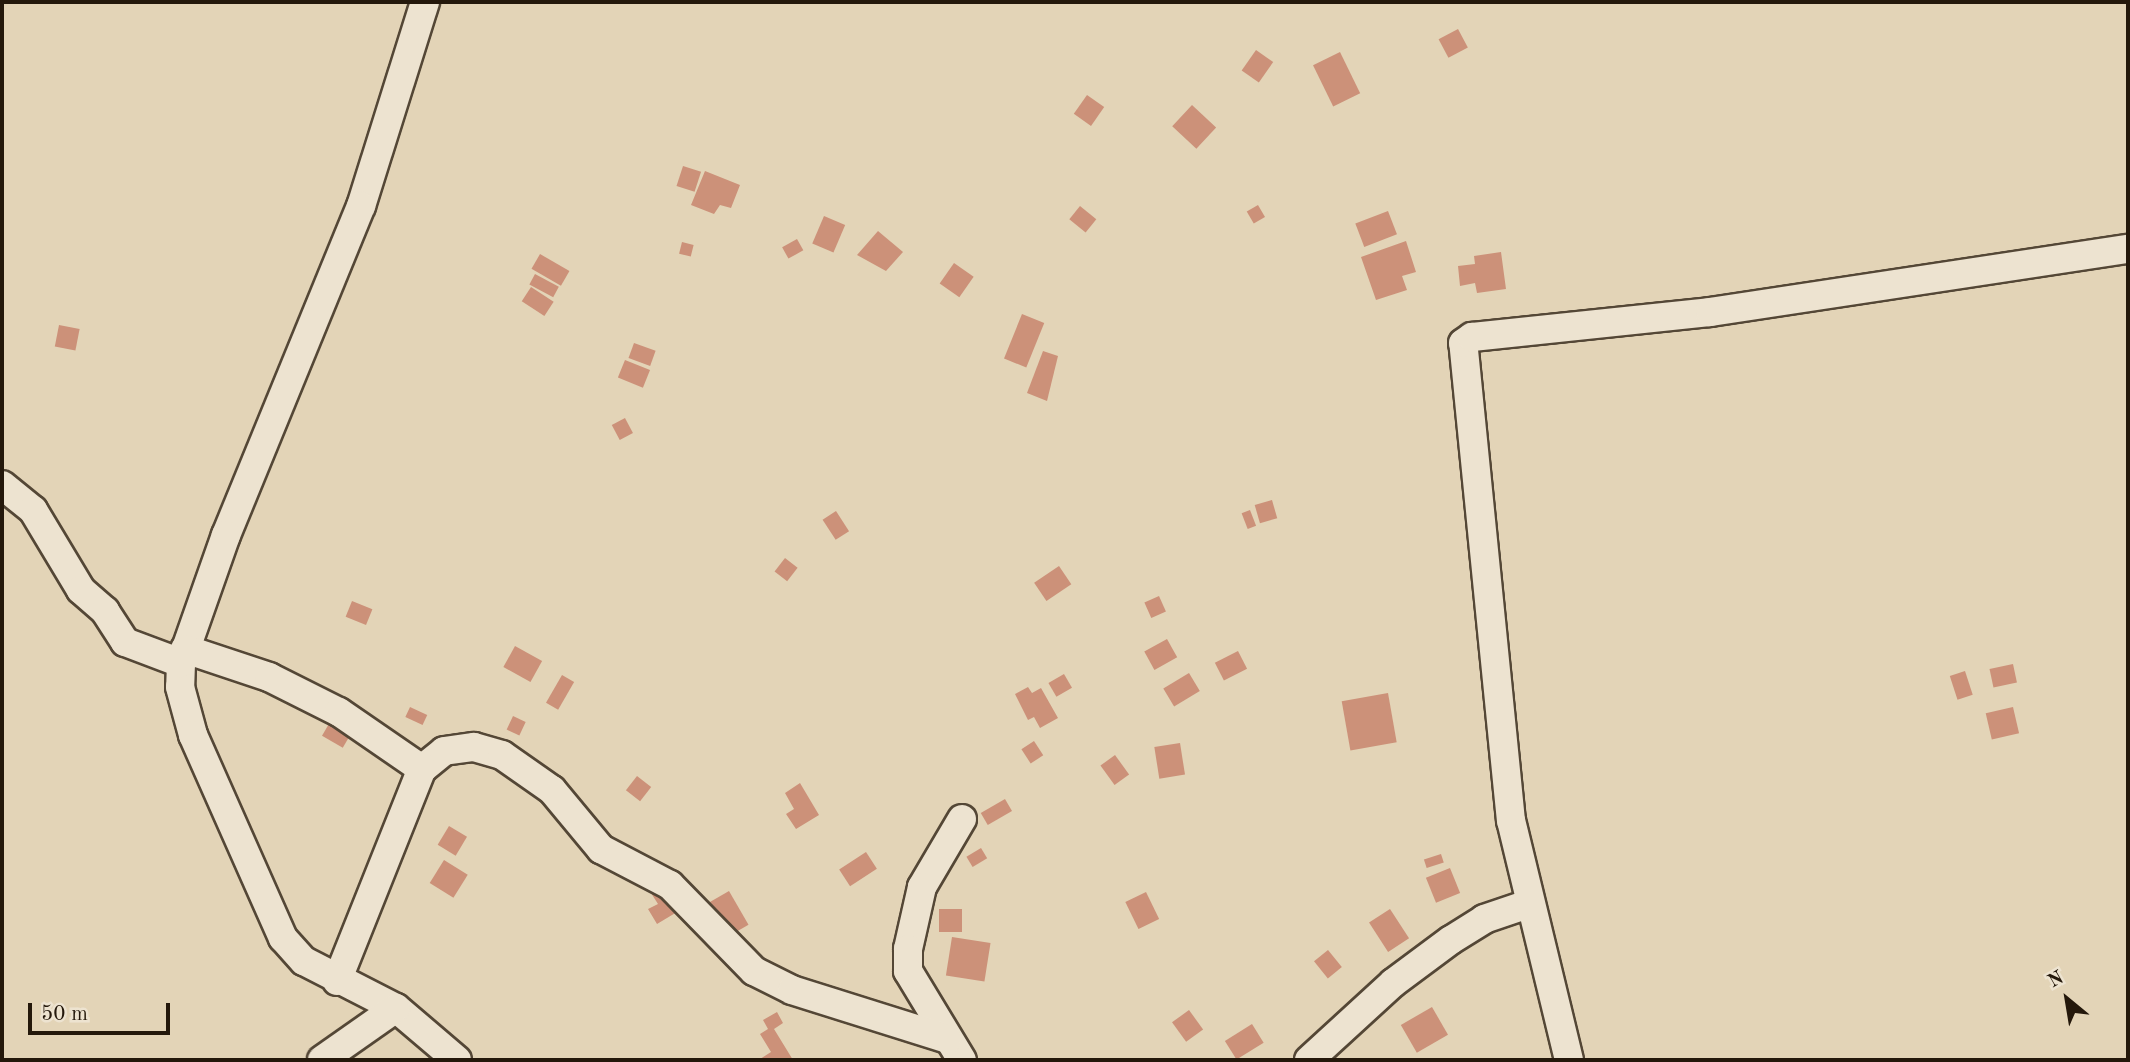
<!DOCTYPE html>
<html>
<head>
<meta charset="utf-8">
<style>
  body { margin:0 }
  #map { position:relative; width:2130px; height:1062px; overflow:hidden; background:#e3d4b7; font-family:"Old Standard TT",serif }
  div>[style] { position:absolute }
  .building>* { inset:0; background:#cc9179; transform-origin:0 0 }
  .roads { filter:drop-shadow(2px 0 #544736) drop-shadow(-2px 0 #544736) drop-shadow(0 2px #544736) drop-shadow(0 -2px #544736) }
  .minor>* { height:28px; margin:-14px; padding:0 14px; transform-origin:14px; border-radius:14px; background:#ede3d0 }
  span { translate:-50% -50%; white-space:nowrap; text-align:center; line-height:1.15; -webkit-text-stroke:6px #ede3d0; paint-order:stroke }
  .frame { position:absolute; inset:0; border:4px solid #24180b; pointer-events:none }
  .north { position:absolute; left:2032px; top:964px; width:70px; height:70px; -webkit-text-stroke:5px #ede3d0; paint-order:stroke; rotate:330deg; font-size:19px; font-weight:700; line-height:28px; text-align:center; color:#24180b }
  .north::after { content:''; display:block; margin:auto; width:24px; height:32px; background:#24180b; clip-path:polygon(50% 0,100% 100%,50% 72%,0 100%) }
  .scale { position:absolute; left:28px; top:1003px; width:142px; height:32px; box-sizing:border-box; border:4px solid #24180b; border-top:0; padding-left:9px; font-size:21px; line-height:24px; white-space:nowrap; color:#24180b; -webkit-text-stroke:5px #ede3d0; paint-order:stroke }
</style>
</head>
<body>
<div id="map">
  <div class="building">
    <div style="left:1458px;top:29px;width:21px;height:22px;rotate:62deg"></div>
    <div style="left:1256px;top:50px;width:21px;height:25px;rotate:35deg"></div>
    <div style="left:1340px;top:52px;width:46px;height:30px;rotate:64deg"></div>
    <div style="left:1087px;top:95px;width:21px;height:23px;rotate:35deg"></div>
    <div style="left:1192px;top:105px;width:33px;height:29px;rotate:43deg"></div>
    <div style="left:683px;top:166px;width:19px;height:21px;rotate:18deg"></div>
    <div style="clip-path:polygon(705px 171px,740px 185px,731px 208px,720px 205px,714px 214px,691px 205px)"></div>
    <div style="left:1258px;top:205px;width:14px;height:13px;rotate:60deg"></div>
    <div style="left:1080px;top:206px;width:21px;height:17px;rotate:39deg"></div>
    <div style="left:1388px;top:211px;width:25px;height:35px;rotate:69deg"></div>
    <div style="left:824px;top:216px;width:23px;height:30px;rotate:23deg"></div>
    <div style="clip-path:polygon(878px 231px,903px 252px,886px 271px,857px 255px)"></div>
    <div style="left:797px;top:239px;width:13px;height:17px;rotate:61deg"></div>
    <div style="clip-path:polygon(1406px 241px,1416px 272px,1402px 276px,1407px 290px,1376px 300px,1361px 257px)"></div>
    <div style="left:682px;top:242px;width:12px;height:12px;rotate:14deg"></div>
    <div style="clip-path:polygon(1501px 252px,1506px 289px,1477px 293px,1475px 283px,1460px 286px,1458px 266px,1475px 264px,1474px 256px)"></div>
    <div style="left:540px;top:254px;width:34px;height:17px;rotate:30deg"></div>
    <div style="left:954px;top:263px;width:24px;height:25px;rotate:35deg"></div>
    <div style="left:535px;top:274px;width:27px;height:12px;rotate:28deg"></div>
    <div style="left:531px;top:287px;width:27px;height:17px;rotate:33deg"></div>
    <div style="left:1022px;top:314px;width:24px;height:48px;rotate:22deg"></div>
    <div style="left:59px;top:325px;width:21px;height:22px;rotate:11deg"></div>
    <div style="left:634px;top:343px;width:23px;height:16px;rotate:20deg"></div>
    <div style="clip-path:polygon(1043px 351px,1058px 356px,1047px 401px,1027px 393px)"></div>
    <div style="left:625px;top:360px;width:27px;height:19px;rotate:22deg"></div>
    <div style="left:625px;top:418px;width:17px;height:15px;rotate:62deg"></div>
    <div style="left:1272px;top:500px;width:19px;height:18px;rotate:74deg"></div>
    <div style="left:1250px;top:510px;width:17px;height:9px;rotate:69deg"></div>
    <div style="left:836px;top:511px;width:24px;height:16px;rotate:57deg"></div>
    <div style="left:785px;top:558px;width:16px;height:17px;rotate:38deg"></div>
    <div style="left:1059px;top:566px;width:22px;height:30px;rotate:56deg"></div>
    <div style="left:1159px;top:596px;width:17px;height:16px;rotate:66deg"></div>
    <div style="left:352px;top:601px;width:22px;height:17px;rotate:22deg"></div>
    <div style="left:1167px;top:639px;width:21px;height:26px;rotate:61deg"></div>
    <div style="left:515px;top:646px;width:31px;height:24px;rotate:29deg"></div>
    <div style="left:1238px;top:651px;width:20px;height:26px;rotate:63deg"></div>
    <div style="left:2013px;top:664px;width:19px;height:24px;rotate:78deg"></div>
    <div style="left:1965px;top:671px;width:25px;height:16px;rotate:72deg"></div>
    <div style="left:1189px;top:673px;width:21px;height:30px;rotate:59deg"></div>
    <div style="left:1064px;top:674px;width:16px;height:18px;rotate:60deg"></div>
    <div style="left:562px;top:675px;width:14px;height:32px;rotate:30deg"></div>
    <div style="clip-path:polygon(1028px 687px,1032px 693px,1041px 688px,1058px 718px,1040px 728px,1034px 717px,1028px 720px,1015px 694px)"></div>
    <div style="left:1388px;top:693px;width:50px;height:47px;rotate:80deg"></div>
    <div style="left:410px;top:707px;width:19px;height:11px;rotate:25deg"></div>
    <div style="left:2013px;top:707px;width:27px;height:28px;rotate:77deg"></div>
    <div style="left:513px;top:716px;width:14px;height:15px;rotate:25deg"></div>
    <div style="left:330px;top:722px;width:24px;height:16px;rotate:30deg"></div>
    <div style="left:1034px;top:741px;width:17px;height:15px;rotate:57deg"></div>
    <div style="left:1180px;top:743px;width:32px;height:26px;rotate:81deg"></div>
    <div style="left:1115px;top:755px;width:24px;height:18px;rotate:54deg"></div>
    <div style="left:637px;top:776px;width:18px;height:18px;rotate:38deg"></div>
    <div style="clip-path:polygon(800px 783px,819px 815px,796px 829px,786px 814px,794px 809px,785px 793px)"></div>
    <div style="left:1005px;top:799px;width:14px;height:28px;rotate:60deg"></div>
    <div style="left:449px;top:826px;width:21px;height:22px;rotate:31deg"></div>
    <div style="left:981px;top:848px;width:12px;height:17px;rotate:59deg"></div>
    <div style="left:866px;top:852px;width:20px;height:32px;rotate:57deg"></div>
    <div style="left:1441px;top:854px;width:9px;height:18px;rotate:72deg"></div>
    <div style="left:444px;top:860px;width:28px;height:27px;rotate:32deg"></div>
    <div style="left:1450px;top:868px;width:27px;height:26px;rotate:68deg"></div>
    <div style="clip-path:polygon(662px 886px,677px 912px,657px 924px,648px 909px,658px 904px,651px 893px)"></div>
    <div style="left:729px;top:891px;width:39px;height:26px;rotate:60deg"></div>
    <div style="left:1146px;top:892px;width:30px;height:23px;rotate:64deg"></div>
    <div style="left:939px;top:909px;width:23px;height:23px"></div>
    <div style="left:1390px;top:909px;width:35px;height:25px;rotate:57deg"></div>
    <div style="left:952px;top:937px;width:39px;height:39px;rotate:9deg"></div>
    <div style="left:1328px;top:950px;width:22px;height:18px;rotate:51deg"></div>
    <div style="left:1432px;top:1007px;width:32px;height:36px;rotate:60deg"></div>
    <div style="left:1189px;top:1010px;width:24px;height:21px;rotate:54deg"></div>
    <div style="clip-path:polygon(777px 1012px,783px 1023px,774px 1029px,793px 1060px,760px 1059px,771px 1052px,760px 1034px,768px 1029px,763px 1020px)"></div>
    <div style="left:1252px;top:1024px;width:22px;height:32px;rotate:58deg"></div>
  </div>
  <div class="roads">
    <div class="minor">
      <div style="left:425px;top:2px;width:214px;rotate:107.4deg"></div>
      <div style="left:361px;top:206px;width:356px;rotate:112.3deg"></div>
      <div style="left:226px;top:535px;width:136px;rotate:109.4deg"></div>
      <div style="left:181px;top:663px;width:24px;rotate:92deg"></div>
      <div style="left:180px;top:687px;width:50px;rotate:74.8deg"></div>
      <div style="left:193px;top:735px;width:222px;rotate:66.1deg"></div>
      <div style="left:283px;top:938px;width:31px;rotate:48deg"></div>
      <div style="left:304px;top:961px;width:103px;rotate:27.1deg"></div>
      <div style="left:396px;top:1008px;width:80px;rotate:40.4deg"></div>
      <div style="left:2px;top:485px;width:40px;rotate:39deg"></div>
      <div style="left:33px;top:510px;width:93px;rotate:59deg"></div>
      <div style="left:81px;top:590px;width:32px;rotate:41deg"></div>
      <div style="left:105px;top:611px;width:37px;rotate:57deg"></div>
      <div style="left:125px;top:642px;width:60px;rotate:20.6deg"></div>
      <div style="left:185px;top:649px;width:89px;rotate:18.4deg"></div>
      <div style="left:269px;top:677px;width:78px;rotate:26.6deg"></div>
      <div style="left:339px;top:712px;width:101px;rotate:34.5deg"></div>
      <div style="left:962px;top:819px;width:79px;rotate:120.5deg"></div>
      <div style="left:922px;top:887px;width:64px;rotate:102.7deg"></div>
      <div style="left:908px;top:949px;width:22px;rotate:90deg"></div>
      <div style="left:908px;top:971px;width:104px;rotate:58.8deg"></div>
      <div style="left:337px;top:981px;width:228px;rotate:-68.2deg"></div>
      <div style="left:422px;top:769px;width:28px;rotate:-39deg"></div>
      <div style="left:444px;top:751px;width:30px;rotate:-8deg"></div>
      <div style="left:474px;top:747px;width:29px;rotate:16deg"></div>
      <div style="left:502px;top:755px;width:61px;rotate:35deg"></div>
      <div style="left:552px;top:790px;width:77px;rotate:50.3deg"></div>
      <div style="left:601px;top:849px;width:78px;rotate:27.6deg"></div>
      <div style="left:670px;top:885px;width:120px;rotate:45.7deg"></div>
      <div style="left:754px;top:971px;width:42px;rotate:26.6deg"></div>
      <div style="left:792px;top:990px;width:163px;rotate:17.5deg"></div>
      <div style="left:322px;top:1060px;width:90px;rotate:-35.1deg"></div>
      <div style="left:1309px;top:1060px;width:114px;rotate:-42.5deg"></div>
      <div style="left:1393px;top:983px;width:72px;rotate:-36.6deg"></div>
      <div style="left:1451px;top:940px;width:39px;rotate:-32deg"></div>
      <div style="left:1484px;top:919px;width:46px;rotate:-18.8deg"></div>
      <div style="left:1569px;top:1060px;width:246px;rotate:-103.6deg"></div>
      <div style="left:1511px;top:821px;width:480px;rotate:-95.7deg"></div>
      <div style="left:1463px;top:343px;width:11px;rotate:-34deg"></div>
      <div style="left:1472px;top:337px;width:239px;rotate:-6deg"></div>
      <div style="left:1710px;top:312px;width:423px;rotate:-8.6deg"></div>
    </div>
  </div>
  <div class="frame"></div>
  <div class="north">N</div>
  <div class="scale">50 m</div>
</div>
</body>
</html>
